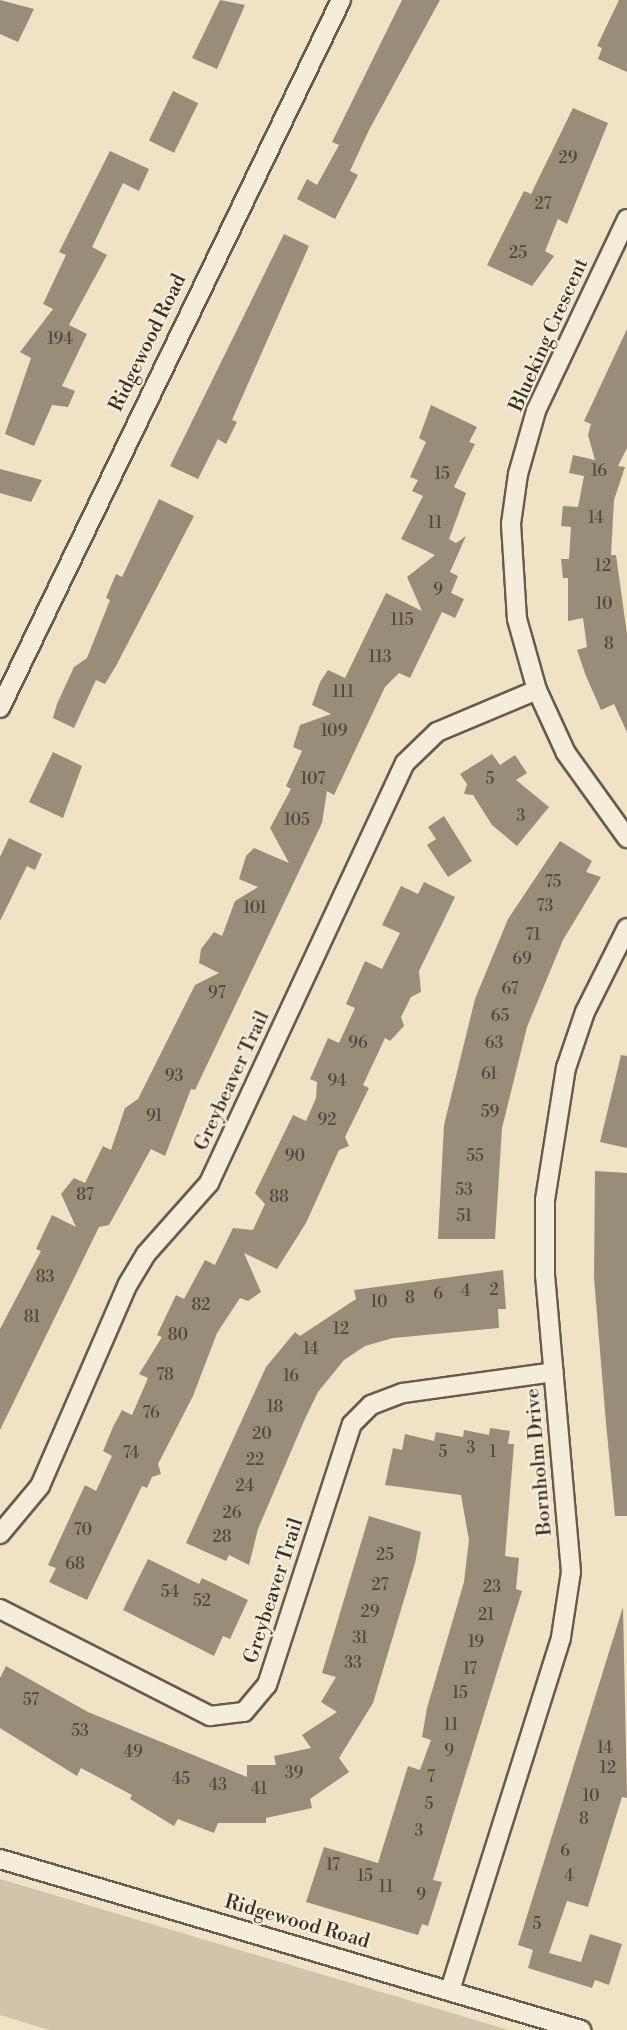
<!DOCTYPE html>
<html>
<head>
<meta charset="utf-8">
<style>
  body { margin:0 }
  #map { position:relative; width:627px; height:2030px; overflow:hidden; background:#efe2c5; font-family:"Libre Bodoni",serif }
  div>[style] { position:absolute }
  .green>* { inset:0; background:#d0c4aa }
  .building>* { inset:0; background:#988d78; transform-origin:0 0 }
  .roads { filter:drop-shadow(2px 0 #665c4d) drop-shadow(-2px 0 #665c4d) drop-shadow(0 2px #665c4d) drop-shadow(0 -2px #665c4d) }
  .street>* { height:18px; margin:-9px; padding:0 9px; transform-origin:9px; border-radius:9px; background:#f5ecd9 }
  span { translate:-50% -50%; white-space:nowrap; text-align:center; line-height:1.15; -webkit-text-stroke:4.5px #f5ecd9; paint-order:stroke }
  .number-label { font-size:16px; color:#51473a }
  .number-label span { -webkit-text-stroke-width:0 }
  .street-label { font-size:20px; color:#393025 }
</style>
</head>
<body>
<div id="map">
  <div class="green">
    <div style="clip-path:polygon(0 1879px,509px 2030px,49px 2030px,0 2015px)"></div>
  </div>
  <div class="building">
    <div style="clip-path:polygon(0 0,34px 9px,18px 42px,0 34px)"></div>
    <div style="clip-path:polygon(220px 0,245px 5px,217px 69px,192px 58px)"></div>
    <div style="clip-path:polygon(402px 0,440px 0,369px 130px,350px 171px,358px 175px,335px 219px,297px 199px,307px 179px,317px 185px,339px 145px,332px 142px)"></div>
    <div style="clip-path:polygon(619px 0,627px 0,627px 72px,598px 59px,602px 48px,597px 46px)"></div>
    <div style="left:173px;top:91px;width:28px;height:55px;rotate:26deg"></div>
    <div style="clip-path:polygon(573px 108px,608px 123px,567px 224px,558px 219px,545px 251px,554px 256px,532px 286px,487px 265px,524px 191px,531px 194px)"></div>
    <div style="clip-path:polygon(110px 151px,149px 169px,139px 191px,123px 183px,92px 247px,107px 255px,69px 325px,87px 334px,62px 386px,75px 391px,68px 407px,52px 405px,34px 446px,5px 434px,31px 358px,20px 352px,53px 309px,43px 304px,66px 255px,59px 252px)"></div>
    <div style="clip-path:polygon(284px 234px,309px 246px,232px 420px,237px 422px,226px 444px,218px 439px,198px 479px,170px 466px)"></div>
    <div style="clip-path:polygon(627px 329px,627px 448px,618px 466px,625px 467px,614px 500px,611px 555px,616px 555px,627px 634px,627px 732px,614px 704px,601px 710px,586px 676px,577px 650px,587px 647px,583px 618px,568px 621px,568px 578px,563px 578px,561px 559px,569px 559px,571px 527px,561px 526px,563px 506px,578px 507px,584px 476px,569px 473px,573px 455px,595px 460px,588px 435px,591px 424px,584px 421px)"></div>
    <div style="clip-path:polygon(431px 405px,477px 427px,469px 442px,475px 444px,454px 487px,466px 493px,449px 539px,456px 543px,466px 536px,450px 572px,458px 576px,451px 593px,464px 599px,455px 618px,442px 612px,410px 678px,399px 673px,385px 687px,334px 795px,327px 791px,322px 823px,195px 1090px,191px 1089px,165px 1156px,151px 1149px,109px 1225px,99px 1227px,0 1430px,0 1329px,41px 1251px,36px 1249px,52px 1215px,76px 1227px,61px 1194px,74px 1178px,85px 1183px,103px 1146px,111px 1150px,125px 1108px,138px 1099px,195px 985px,219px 973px,199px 963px,201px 949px,214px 932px,222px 936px,235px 901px,258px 887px,239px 879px,246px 856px,254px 848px,289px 863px,270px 828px,291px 789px,286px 786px,302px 751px,293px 747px,300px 725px,331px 714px,312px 705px,320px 682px,328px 670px,345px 678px,386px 593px,422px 611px,407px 577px,435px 555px,401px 539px,423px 496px,412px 491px,418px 480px,410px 477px,426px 442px,419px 438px)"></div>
    <div style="clip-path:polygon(0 469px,42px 480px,31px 502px,0 493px)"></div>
    <div style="clip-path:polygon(159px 499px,194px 516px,117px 664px,105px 684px,96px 680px,74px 728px,53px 718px,57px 704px,74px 667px,87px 658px,110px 600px,106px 598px,116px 574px,122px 577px)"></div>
    <div style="clip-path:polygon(53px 752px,82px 766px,63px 818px,29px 802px)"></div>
    <div style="clip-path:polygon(492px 754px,500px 765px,515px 755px,527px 773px,516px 780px,549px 807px,517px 846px,492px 825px,473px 795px,464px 794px,467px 784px,460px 774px)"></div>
    <div style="clip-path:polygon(444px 816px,472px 861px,448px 877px,427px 845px,436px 839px,428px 827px)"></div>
    <div style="clip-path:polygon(9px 838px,42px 854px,35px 870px,27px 866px,0 921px,0 857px)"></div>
    <div style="clip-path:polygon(560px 841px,592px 861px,586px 872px,601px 877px,563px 940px,527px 1027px,502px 1128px,495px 1239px,438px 1239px,444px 1125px,475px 999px,508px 919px)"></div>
    <div style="clip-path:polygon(424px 882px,455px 897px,419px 971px,421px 992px,411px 997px,401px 1017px,404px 1026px,390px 1041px,385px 1038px,363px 1085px,369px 1088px,345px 1137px,349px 1146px,339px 1150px,306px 1223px,277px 1269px,244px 1253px,261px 1292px,248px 1301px,240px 1298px,217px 1333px,193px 1396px,158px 1464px,161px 1474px,152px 1477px,147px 1488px,142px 1486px,87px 1600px,49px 1582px,56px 1568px,48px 1565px,85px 1485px,96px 1491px,112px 1456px,103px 1451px,113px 1427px,122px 1410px,132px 1415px,148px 1378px,139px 1374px,162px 1337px,157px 1335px,176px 1295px,184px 1299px,205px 1260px,215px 1265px,233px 1228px,253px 1230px,265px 1204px,255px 1193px,293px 1115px,306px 1121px,316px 1098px,317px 1082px,310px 1079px,328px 1038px,339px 1043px,355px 1008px,346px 1004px,365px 961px,382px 969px,400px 933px,382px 925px,401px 886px,418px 894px)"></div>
    <div style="clip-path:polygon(621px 1055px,627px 1056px,627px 1148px,600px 1142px)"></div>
    <div style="clip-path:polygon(595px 1171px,627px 1173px,627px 1516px,615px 1516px,606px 1423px,594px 1278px)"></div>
    <div style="clip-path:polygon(503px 1270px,506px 1309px,498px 1309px,499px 1328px,393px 1338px,365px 1346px,344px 1360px,318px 1392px,304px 1421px,258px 1529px,249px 1565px,229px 1555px,226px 1561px,186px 1543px,266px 1367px,295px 1332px,300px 1336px,356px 1299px,354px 1290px)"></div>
    <div style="clip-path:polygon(490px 1428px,510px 1431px,508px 1444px,514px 1444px,505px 1556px,519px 1558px,516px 1589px,522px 1591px,433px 1880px,442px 1882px,428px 1926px,422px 1924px,418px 1935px,306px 1902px,324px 1847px,378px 1863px,408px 1766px,420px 1770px,431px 1740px,422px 1737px,427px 1708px,464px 1582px,469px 1540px,461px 1495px,385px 1485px,393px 1448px,402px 1450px,405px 1434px,434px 1441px,436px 1432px,463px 1437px,464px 1430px,489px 1435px)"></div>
    <div style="clip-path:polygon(369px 1516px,421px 1532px,415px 1563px,373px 1703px,339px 1758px,349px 1772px,310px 1799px,312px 1808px,266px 1818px,266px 1823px,218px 1823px,214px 1833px,178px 1819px,174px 1826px,130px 1799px,132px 1795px,81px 1768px,77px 1776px,0 1728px,0 1678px,6px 1666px,88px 1712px,247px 1777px,247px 1765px,276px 1765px,274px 1756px,311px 1748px,302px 1735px,337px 1712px,321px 1702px,336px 1677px,322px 1673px)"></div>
    <div style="clip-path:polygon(148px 1559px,199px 1584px,202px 1578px,248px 1600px,230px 1639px,223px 1636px,214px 1656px,123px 1610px)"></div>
    <div style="clip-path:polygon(623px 1607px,627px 1798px,622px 1797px,588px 1907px,567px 1901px,549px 1953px,581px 1962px,590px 1934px,622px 1944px,609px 1985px,595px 1980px,592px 1988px,528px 1968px,533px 1950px,518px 1945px)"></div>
  </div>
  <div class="roads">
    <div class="street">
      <div style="left:627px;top:219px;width:212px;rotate:115.4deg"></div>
      <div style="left:536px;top:411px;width:66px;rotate:105.9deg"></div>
      <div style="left:518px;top:474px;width:50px;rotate:98deg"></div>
      <div style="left:511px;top:524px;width:95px;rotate:86.4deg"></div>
      <div style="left:517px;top:619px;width:74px;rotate:74.3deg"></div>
      <div style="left:537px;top:690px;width:69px;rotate:65.3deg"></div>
      <div style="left:566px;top:753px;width:105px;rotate:54.3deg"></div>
      <div style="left:0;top:708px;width:786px;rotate:-64.28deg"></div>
      <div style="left:0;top:1534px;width:62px;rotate:-50.2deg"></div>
      <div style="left:40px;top:1486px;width:220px;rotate:-66.5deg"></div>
      <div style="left:128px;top:1284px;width:35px;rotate:-59deg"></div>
      <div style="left:146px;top:1254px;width:95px;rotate:-48.4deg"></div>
      <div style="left:209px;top:1183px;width:463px;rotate:-65deg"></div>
      <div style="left:405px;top:763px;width:45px;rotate:-44.1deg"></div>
      <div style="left:437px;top:732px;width:108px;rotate:-22.8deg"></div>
      <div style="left:0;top:1609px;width:236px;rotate:27deg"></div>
      <div style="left:210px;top:1716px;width:34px;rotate:-7deg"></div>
      <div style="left:244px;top:1712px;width:35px;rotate:-50deg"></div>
      <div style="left:267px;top:1685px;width:274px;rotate:-72deg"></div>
      <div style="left:352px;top:1424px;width:27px;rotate:-45deg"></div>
      <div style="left:371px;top:1405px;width:34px;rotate:-21deg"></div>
      <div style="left:403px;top:1393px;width:152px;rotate:-7.9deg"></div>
      <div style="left:0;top:1859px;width:606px;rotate:16.4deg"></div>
      <div style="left:450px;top:1990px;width:370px;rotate:-72.5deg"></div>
      <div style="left:561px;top:1637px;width:66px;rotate:-81.3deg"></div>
      <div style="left:571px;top:1572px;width:299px;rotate:-95deg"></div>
      <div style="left:545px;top:1274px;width:74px;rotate:-90deg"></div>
      <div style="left:545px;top:1200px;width:134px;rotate:-81deg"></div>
      <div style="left:566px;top:1068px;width:59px;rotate:-71.3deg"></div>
      <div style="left:585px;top:1012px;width:94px;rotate:-63.4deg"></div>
    </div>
  </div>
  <div class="number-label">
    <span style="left:568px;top:158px">29</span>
    <span style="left:543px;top:204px">27</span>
    <span style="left:518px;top:253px">25</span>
    <span style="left:60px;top:339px">194</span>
    <span style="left:599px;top:471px">16</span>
    <span style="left:442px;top:474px">15</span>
    <span style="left:596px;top:518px">14</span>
    <span style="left:435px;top:523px">11</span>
    <span style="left:603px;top:566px">12</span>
    <span style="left:438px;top:590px">9</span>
    <span style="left:604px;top:604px">10</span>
    <span style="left:402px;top:620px">115</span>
    <span style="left:609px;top:644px">8</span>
    <span style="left:380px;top:657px">113</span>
    <span style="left:343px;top:692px">111</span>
    <span style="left:334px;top:731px">109</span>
    <span style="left:313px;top:779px">107</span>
    <span style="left:490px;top:779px">5</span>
    <span style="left:521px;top:816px">3</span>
    <span style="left:297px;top:820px">105</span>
    <span style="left:553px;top:882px">75</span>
    <span style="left:545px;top:906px">73</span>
    <span style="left:255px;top:908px">101</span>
    <span style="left:533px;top:935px">71</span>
    <span style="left:522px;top:959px">69</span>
    <span style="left:510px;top:989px">67</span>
    <span style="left:217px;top:993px">97</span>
    <span style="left:500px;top:1016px">65</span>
    <span style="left:358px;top:1043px">96</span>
    <span style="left:494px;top:1043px">63</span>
    <span style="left:489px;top:1074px">61</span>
    <span style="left:174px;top:1076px">93</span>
    <span style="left:337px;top:1081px">94</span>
    <span style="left:490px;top:1112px">59</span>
    <span style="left:154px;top:1116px">91</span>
    <span style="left:327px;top:1120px">92</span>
    <span style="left:295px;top:1156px">90</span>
    <span style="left:475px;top:1156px">55</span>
    <span style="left:464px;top:1190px">53</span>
    <span style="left:85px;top:1195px">87</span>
    <span style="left:279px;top:1197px">88</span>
    <span style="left:464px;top:1216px">51</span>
    <span style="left:45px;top:1277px">83</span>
    <span style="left:494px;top:1290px">2</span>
    <span style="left:466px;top:1291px">4</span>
    <span style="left:438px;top:1294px">6</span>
    <span style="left:410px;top:1298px">8</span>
    <span style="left:379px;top:1302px">10</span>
    <span style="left:201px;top:1305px">82</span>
    <span style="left:32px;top:1317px">81</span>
    <span style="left:341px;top:1329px">12</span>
    <span style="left:178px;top:1335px">80</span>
    <span style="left:311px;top:1349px">14</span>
    <span style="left:165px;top:1375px">78</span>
    <span style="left:291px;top:1376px">16</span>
    <span style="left:275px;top:1407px">18</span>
    <span style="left:151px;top:1413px">76</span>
    <span style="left:262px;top:1434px">20</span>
    <span style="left:471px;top:1448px">3</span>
    <span style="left:443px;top:1452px">5</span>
    <span style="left:493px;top:1452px">1</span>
    <span style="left:131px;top:1453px">74</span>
    <span style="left:255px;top:1460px">22</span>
    <span style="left:245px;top:1486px">24</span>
    <span style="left:232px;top:1513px">26</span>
    <span style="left:83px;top:1530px">70</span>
    <span style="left:222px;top:1537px">28</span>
    <span style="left:385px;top:1555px">25</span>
    <span style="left:75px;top:1564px">68</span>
    <span style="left:380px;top:1585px">27</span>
    <span style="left:492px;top:1587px">23</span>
    <span style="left:170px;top:1592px">54</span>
    <span style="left:202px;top:1601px">52</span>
    <span style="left:370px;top:1612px">29</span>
    <span style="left:486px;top:1615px">21</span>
    <span style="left:360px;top:1638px">31</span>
    <span style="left:476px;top:1642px">19</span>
    <span style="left:353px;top:1663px">33</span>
    <span style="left:470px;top:1669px">17</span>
    <span style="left:460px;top:1693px">15</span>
    <span style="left:31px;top:1700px">57</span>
    <span style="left:451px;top:1725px">11</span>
    <span style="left:80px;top:1731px">53</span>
    <span style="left:605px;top:1748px">14</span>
    <span style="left:449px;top:1751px">9</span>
    <span style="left:133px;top:1752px">49</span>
    <span style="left:608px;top:1768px">12</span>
    <span style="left:294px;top:1773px">39</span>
    <span style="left:431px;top:1777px">7</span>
    <span style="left:181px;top:1779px">45</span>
    <span style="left:218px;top:1785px">43</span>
    <span style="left:259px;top:1789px">41</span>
    <span style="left:591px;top:1796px">10</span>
    <span style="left:429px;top:1804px">5</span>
    <span style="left:584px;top:1819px">8</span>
    <span style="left:419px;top:1831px">3</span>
    <span style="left:565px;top:1851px">6</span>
    <span style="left:333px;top:1865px">17</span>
    <span style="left:365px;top:1876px">15</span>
    <span style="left:569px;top:1876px">4</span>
    <span style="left:386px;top:1887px">11</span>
    <span style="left:421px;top:1895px">9</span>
    <span style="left:537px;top:1924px">5</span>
  </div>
  <div class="street-label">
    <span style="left:549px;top:335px;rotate:-66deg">Blueking Crescent</span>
    <span style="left:148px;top:343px;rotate:-64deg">Ridgewood Road</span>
    <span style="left:232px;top:1081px;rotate:-65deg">Greybeaver Trail</span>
    <span style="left:539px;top:1462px;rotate:-95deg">Bornholm Drive</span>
    <span style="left:274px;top:1591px;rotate:-72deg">Greybeaver Trail</span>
    <span style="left:297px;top:1922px;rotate:16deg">Ridgewood Road</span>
  </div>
</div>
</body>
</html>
